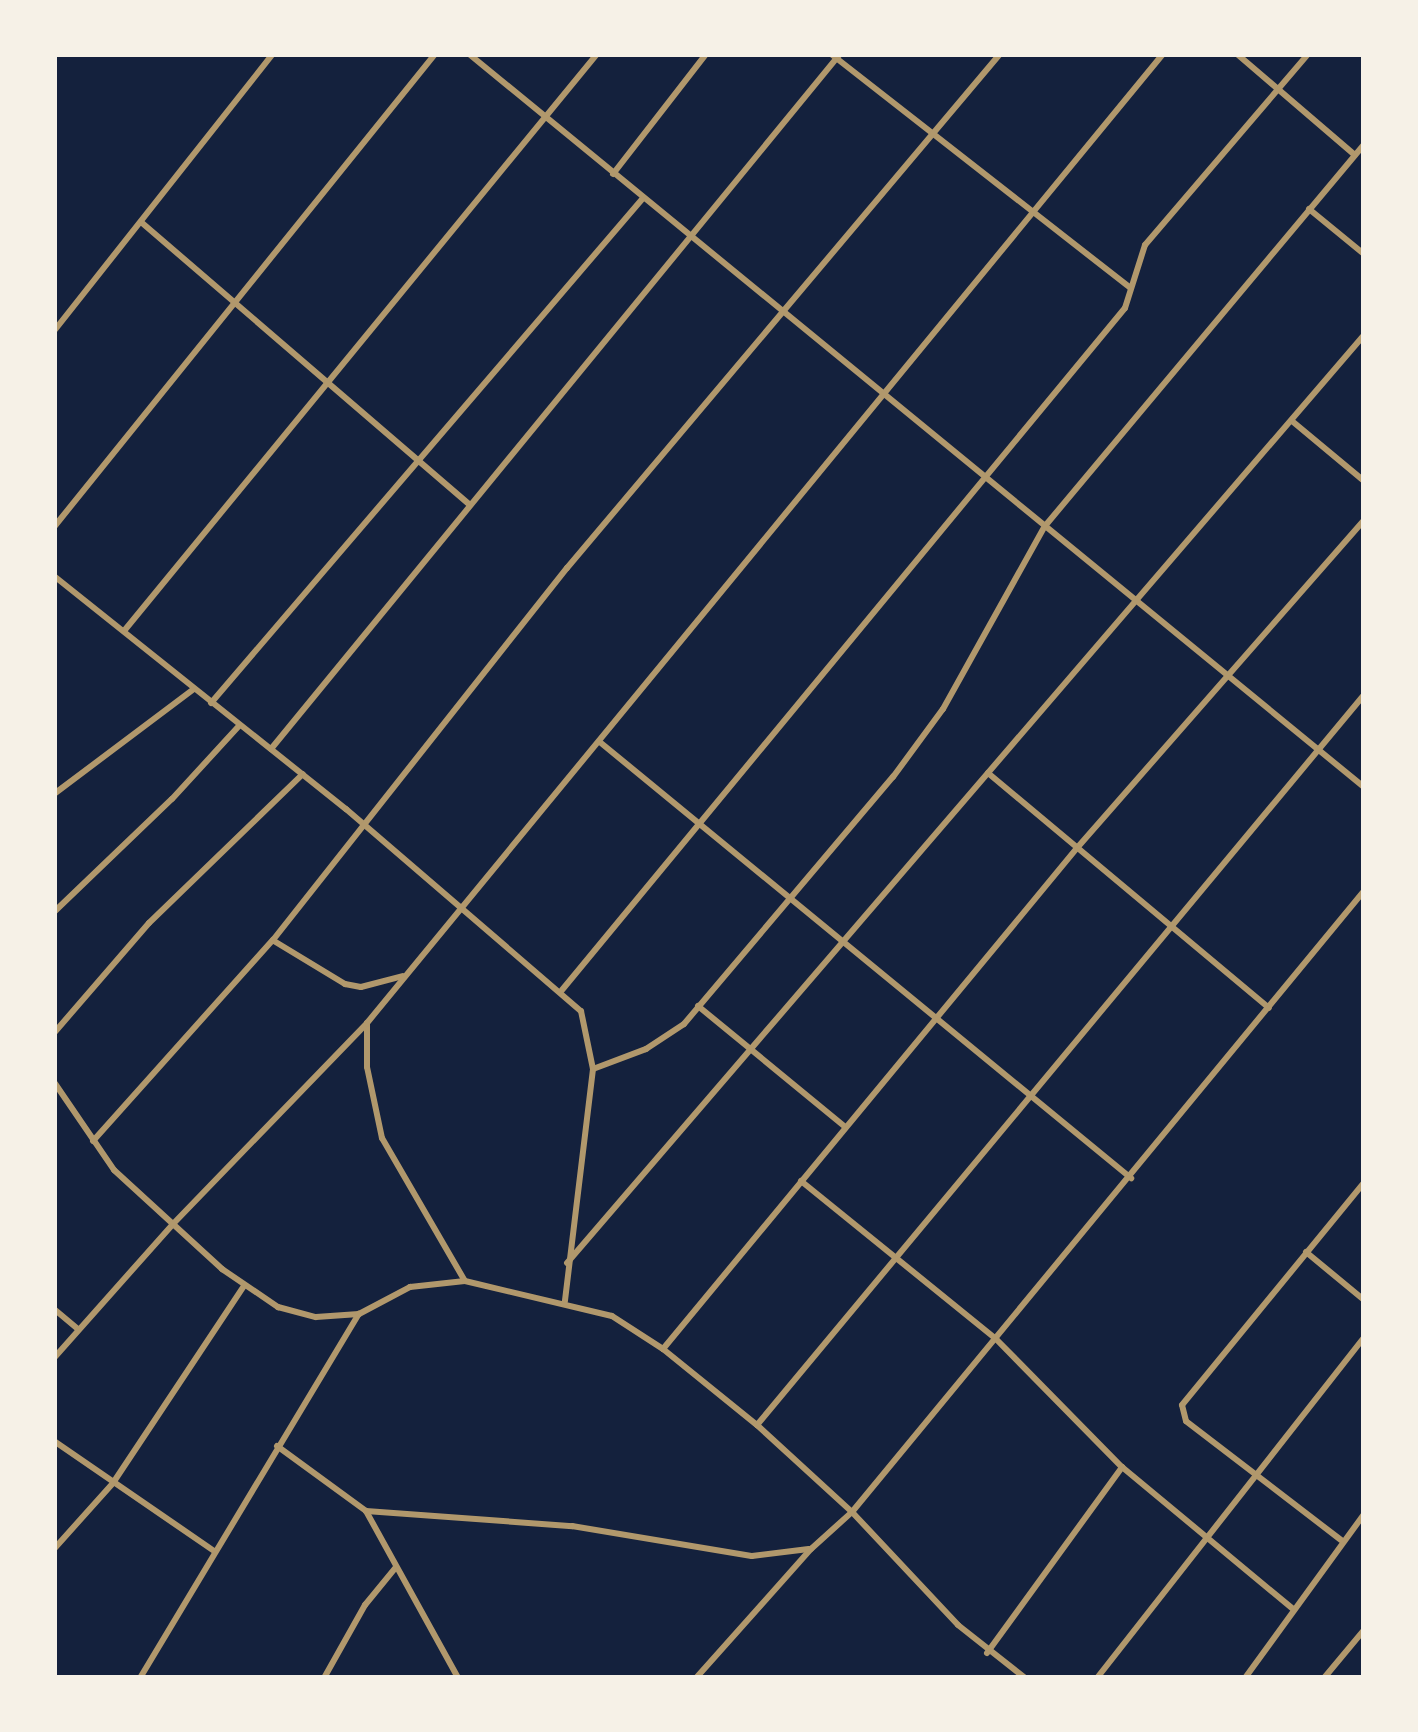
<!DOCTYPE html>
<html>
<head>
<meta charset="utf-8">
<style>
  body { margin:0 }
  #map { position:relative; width:1418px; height:1732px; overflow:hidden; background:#14213d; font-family:"Open Sans",sans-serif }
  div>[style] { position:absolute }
  .minor>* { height:6px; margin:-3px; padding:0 3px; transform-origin:3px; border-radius:3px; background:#b1986c }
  span { translate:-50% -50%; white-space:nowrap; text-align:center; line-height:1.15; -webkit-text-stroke:10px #f6f1e7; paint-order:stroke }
  .frame { position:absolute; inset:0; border:57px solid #f6f1e7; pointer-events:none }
</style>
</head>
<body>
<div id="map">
  <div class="minor">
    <div style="left:469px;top:54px;width:1157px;rotate:39.32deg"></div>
    <div style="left:831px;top:54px;width:380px;rotate:38deg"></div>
    <div style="left:1237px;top:54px;width:155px;rotate:40.6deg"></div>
    <div style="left:613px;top:174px;width:152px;rotate:-52.2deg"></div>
    <div style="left:1309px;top:209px;width:71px;rotate:39.3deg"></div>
    <div style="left:141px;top:222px;width:433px;rotate:40.7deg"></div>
    <div style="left:54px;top:331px;width:353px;rotate:-51.7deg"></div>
    <div style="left:1292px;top:421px;width:94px;rotate:39.8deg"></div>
    <div style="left:54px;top:527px;width:607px;rotate:-51.15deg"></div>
    <div style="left:54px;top:576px;width:374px;rotate:38.6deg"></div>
    <div style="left:346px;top:809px;width:310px;rotate:40.7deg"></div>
    <div style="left:581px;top:1011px;width:59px;rotate:78.3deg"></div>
    <div style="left:593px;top:1069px;width:234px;rotate:96.9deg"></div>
    <div style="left:124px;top:631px;width:746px;rotate:-50.66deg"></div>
    <div style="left:211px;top:703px;width:665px;rotate:-49.45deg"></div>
    <div style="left:601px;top:743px;width:686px;rotate:39.38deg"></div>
    <div style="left:271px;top:749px;width:898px;rotate:-50.69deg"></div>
    <div style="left:988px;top:773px;width:366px;rotate:39.9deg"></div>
    <div style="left:54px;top:794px;width:175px;rotate:-36.9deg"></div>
    <div style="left:54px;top:912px;width:163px;rotate:-43.8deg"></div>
    <div style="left:172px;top:799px;width:99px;rotate:-47.5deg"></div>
    <div style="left:274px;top:941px;width:83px;rotate:31.2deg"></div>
    <div style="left:345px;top:984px;width:16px;rotate:11deg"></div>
    <div style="left:361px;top:987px;width:43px;rotate:-14.7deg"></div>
    <div style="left:562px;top:990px;width:884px;rotate:-50.46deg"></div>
    <div style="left:1125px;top:308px;width:66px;rotate:-72.4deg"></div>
    <div style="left:1145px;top:245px;width:251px;rotate:-49.5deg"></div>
    <div style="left:698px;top:1006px;width:189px;rotate:39.4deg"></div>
    <div style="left:367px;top:1023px;width:44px;rotate:90deg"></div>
    <div style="left:367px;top:1067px;width:73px;rotate:78.1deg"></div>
    <div style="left:382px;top:1138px;width:165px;rotate:59.9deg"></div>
    <div style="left:54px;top:1033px;width:145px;rotate:-49.2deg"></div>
    <div style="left:149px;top:923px;width:214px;rotate:-44.1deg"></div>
    <div style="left:593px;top:1069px;width:57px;rotate:-20.7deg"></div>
    <div style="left:646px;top:1049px;width:45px;rotate:-33.3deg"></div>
    <div style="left:684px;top:1024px;width:324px;rotate:-49.8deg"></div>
    <div style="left:893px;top:777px;width:84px;rotate:-53.7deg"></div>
    <div style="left:943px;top:709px;width:210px;rotate:-60.9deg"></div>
    <div style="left:1045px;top:526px;width:498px;rotate:-50.1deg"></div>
    <div style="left:54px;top:1082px;width:107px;rotate:55.7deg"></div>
    <div style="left:114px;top:1170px;width:147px;rotate:42.5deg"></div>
    <div style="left:222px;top:1269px;width:68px;rotate:34.2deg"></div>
    <div style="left:278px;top:1307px;width:39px;rotate:15deg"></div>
    <div style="left:316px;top:1317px;width:43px;rotate:-4deg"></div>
    <div style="left:359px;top:1314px;width:58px;rotate:-27.9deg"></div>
    <div style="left:410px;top:1287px;width:55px;rotate:-6.2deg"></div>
    <div style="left:465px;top:1281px;width:151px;rotate:13.4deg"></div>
    <div style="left:612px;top:1316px;width:61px;rotate:32.9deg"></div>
    <div style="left:663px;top:1349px;width:121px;rotate:39deg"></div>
    <div style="left:757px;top:1425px;width:129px;rotate:42.5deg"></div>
    <div style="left:852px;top:1512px;width:155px;rotate:46.8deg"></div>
    <div style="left:958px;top:1625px;width:85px;rotate:38.3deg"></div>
    <div style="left:93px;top:1141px;width:270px;rotate:-48.2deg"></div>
    <div style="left:273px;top:940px;width:474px;rotate:-51.7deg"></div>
    <div style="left:567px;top:568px;width:672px;rotate:-49.89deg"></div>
    <div style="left:801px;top:1181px;width:251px;rotate:39deg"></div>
    <div style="left:996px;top:1339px;width:180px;rotate:45.5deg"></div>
    <div style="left:1306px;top:1252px;width:75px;rotate:39.6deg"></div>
    <div style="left:567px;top:1263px;width:1223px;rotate:-49.34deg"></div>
    <div style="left:54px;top:1309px;width:30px;rotate:40deg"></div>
    <div style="left:663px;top:1349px;width:650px;rotate:-50.43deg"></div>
    <div style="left:1077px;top:848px;width:436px;rotate:-48.8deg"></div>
    <div style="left:54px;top:1358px;width:179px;rotate:-48.4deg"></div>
    <div style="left:173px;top:1224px;width:279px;rotate:-46deg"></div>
    <div style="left:367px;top:1023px;width:1254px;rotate:-50.6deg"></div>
    <div style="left:757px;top:1425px;width:949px;rotate:-50.26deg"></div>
    <div style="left:54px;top:1441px;width:194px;rotate:34.5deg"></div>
    <div style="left:277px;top:1446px;width:110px;rotate:36.1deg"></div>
    <div style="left:366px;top:1511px;width:191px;rotate:61.1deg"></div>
    <div style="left:366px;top:1511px;width:207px;rotate:4.2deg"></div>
    <div style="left:572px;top:1526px;width:182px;rotate:9.5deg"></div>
    <div style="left:752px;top:1556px;width:57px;rotate:-7deg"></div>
    <div style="left:1341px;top:1540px;width:195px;rotate:-142.5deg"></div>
    <div style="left:1186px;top:1421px;width:16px;rotate:-104deg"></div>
    <div style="left:1182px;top:1405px;width:287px;rotate:-50.7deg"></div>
    <div style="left:54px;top:1549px;width:89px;rotate:-48.2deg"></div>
    <div style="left:113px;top:1483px;width:237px;rotate:-56.4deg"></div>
    <div style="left:987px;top:1653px;width:230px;rotate:-54deg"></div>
    <div style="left:1122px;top:1467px;width:221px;rotate:39.7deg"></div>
    <div style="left:140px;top:1678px;width:425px;rotate:-59deg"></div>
    <div style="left:324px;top:1678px;width:84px;rotate:-60.7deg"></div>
    <div style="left:365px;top:1605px;width:49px;rotate:-50.8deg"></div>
    <div style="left:696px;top:1678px;width:173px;rotate:-48.3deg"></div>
    <div style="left:811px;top:1549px;width:55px;rotate:-42.1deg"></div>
    <div style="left:852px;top:1512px;width:805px;rotate:-50.5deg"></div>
    <div style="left:1097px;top:1678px;width:433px;rotate:-51.9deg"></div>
    <div style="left:1245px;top:1678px;width:203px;rotate:-54deg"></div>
    <div style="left:1324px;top:1678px;width:62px;rotate:-50.2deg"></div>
  </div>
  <div class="frame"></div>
</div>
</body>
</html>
